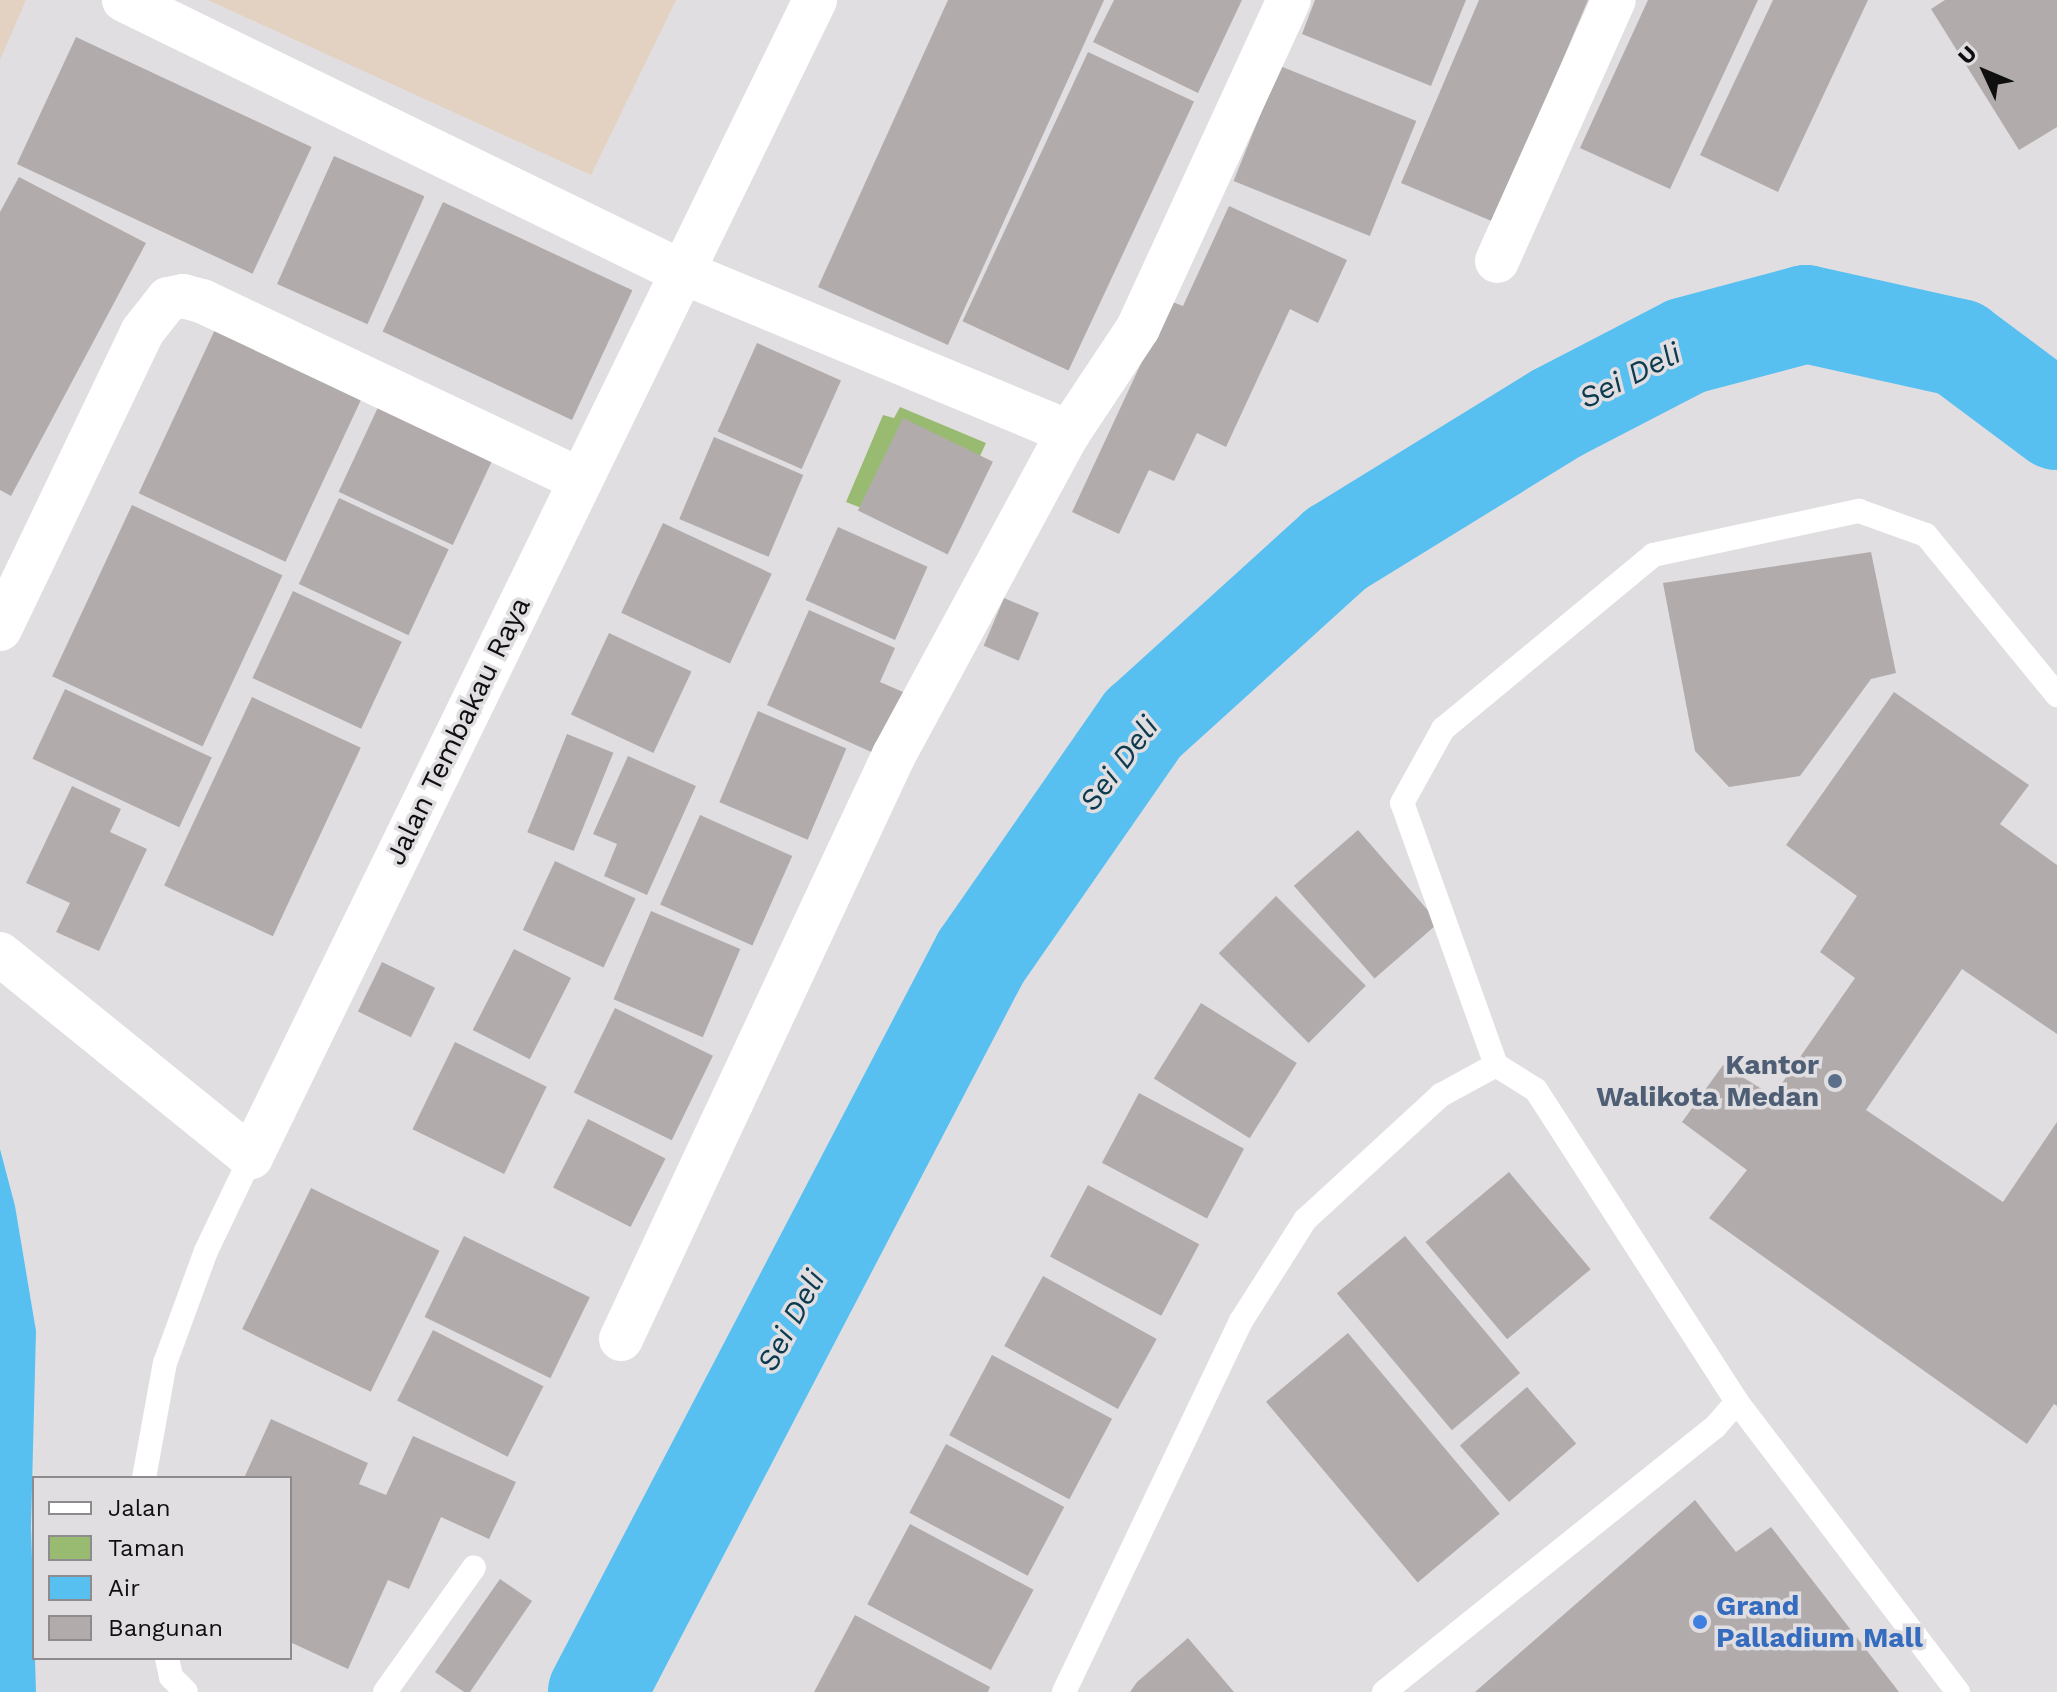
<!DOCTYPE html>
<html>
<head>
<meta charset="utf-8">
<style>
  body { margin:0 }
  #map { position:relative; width:2057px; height:1692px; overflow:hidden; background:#e1dee2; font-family:"Work Sans",sans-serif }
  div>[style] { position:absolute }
  .commercial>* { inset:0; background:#e3d2c1 }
  .green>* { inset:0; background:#99bb71 }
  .water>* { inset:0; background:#57c0f0 }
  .river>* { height:98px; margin:-49px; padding:0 49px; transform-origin:49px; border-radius:49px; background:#57c0f0 }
  .building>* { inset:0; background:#b1acab; transform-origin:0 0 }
  .service>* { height:24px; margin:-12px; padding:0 12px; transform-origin:12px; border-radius:12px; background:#fff }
  .minor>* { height:44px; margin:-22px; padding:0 22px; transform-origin:22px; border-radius:22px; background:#fff }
  .dots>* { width:22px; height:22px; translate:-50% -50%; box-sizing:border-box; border:4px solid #e1dee2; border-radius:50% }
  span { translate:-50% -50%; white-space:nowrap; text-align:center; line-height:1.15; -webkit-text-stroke:7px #e1dee2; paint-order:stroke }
  .street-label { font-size:28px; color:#100f10 }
  .service-label { font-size:28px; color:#4e5e75; font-weight:700 }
  .right { translate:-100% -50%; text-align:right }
  .shop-label { font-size:28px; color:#366cbe; font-weight:700 }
  .left { translate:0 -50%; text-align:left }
  .water-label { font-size:30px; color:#0c3b4f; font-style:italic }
  .legend { position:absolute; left:32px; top:1476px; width:260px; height:184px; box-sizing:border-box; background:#e1dee2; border:2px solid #8d8b8e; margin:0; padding:10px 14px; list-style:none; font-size:24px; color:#100f10 }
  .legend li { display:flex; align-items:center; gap:16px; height:40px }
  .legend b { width:40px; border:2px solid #8d8b8e }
  .north { position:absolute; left:1945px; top:32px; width:80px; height:80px; -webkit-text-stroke:6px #e1dee2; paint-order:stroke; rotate:314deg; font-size:22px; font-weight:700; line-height:32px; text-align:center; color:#100f10 }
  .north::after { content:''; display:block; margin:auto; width:28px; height:36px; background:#100f10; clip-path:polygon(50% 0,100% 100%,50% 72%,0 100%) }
</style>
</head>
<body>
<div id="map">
  <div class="commercial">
    <div style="clip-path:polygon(0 0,26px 0,0 60px)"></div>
    <div style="clip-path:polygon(208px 0,676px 0,591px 175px)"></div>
  </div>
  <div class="green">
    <div style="clip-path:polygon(900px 407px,986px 443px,942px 539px,846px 502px,883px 415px,894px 418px)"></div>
  </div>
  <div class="water">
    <div style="clip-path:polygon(0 1149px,15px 1206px,36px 1331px,31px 1527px,36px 1692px,0 1692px)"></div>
  </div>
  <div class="river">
    <div style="left:597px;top:1692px;width:829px;rotate:-62.42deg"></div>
    <div style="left:981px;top:957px;width:284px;rotate:-55.2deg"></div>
    <div style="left:1143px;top:724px;width:261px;rotate:-42.2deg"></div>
    <div style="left:1336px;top:549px;width:259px;rotate:-31.6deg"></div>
    <div style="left:1557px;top:413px;width:145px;rotate:-27.4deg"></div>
    <div style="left:1686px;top:346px;width:124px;rotate:-14.9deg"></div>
    <div style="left:1806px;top:314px;width:157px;rotate:12.5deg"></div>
    <div style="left:1959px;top:348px;width:122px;rotate:36.7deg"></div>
  </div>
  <div class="building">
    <div style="clip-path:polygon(948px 0,1104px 0,948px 345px,818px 287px)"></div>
    <div style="clip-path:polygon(1114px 0,1242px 0,1198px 93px,1093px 42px)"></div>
    <div style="clip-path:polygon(1315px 0,1466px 0,1431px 86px,1302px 34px)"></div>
    <div style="clip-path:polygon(1479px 0,1588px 0,1494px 222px,1401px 183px)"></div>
    <div style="clip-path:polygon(1648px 0,1758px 0,1670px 189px,1580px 148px)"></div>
    <div style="clip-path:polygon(1773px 0,1868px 0,1778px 192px,1700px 155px)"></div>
    <div style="clip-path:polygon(1945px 0,2057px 0,2057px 127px,2019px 150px,1931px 9px)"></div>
    <div style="left:76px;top:37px;width:260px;height:140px;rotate:25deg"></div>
    <div style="left:1088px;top:52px;width:117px;height:297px;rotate:25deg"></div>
    <div style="left:1280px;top:66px;width:147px;height:124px;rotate:22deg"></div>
    <div style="left:334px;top:156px;width:99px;height:140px;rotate:24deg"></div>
    <div style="clip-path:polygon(19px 177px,146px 243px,11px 496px,0 490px,0 212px)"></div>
    <div style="left:443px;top:202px;width:209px;height:143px;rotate:25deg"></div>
    <div style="clip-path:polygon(1229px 206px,1347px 260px,1318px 323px,1290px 309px,1226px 447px,1197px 433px,1174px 481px,1149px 470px,1119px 534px,1072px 512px,1170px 301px,1183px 306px)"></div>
    <div style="left:219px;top:321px;width:162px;height:190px;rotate:25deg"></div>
    <div style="left:757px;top:343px;width:92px;height:97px;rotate:24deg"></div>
    <div style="left:380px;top:403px;width:126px;height:98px;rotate:25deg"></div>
    <div style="left:903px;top:418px;width:100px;height:103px;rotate:26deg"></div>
    <div style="left:714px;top:437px;width:97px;height:89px;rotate:23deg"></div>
    <div style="left:339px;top:498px;width:121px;height:95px;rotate:25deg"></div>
    <div style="left:132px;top:505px;width:166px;height:189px;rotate:25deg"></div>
    <div style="left:663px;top:523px;width:120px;height:99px;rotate:25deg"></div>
    <div style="left:838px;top:527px;width:98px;height:80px;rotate:24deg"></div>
    <div style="clip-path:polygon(1871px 552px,1896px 673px,1871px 679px,1800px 776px,1729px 787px,1695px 751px,1663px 583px)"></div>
    <div style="left:293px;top:591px;width:120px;height:96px;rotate:25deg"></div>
    <div style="left:1004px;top:598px;width:38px;height:52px;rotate:23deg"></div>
    <div style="clip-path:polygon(809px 610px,895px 648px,880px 682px,917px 698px,889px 760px,767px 705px)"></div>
    <div style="left:609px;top:633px;width:91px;height:90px;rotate:25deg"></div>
    <div style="left:65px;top:689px;width:162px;height:77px;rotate:25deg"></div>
    <div style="clip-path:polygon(1894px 692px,2029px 785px,2000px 824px,2057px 865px,2057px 1034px,1962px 969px,1866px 1110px,2003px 1202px,2057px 1122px,2057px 1406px,2054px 1404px,2027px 1444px,1709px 1218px,1747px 1170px,1682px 1122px,1723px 1065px,1773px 1096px,1855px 978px,1820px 952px,1857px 896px,1786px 845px)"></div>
    <div style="left:252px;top:697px;width:120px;height:208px;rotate:25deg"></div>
    <div style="left:758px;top:711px;width:96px;height:99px;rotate:23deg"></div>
    <div style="left:567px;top:734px;width:50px;height:106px;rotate:22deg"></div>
    <div style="clip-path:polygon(628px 756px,696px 786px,647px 895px,604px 876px,617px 844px,593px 834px)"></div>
    <div style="clip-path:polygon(72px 786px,121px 809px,110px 832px,147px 849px,99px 951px,56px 932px,70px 903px,26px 883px)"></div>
    <div style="left:700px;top:815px;width:101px;height:98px;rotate:24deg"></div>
    <div style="left:1358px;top:830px;width:123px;height:85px;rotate:49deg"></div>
    <div style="left:555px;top:861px;width:89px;height:76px;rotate:25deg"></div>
    <div style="left:1276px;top:896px;width:127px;height:81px;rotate:45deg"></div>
    <div style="left:651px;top:911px;width:97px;height:96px;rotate:23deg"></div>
    <div style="left:514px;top:949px;width:64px;height:91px;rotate:27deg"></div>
    <div style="left:382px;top:962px;width:59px;height:55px;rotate:26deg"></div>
    <div style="left:1201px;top:1003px;width:113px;height:89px;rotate:32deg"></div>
    <div style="left:615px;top:1008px;width:109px;height:94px;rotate:26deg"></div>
    <div style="left:455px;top:1042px;width:102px;height:97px;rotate:26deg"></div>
    <div style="left:1139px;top:1093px;width:119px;height:79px;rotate:28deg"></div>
    <div style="left:588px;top:1119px;width:87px;height:77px;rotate:27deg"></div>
    <div style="left:1509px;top:1172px;width:127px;height:109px;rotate:50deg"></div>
    <div style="left:1088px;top:1185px;width:126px;height:81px;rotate:28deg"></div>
    <div style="left:311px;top:1188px;width:143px;height:157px;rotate:26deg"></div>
    <div style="left:464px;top:1236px;width:140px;height:90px;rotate:26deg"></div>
    <div style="left:1405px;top:1236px;width:179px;height:89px;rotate:50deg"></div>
    <div style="left:1043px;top:1276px;width:130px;height:80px;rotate:29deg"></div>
    <div style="left:433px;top:1330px;width:124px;height:79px;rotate:27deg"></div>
    <div style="left:1348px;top:1333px;width:236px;height:107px;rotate:50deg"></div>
    <div style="left:992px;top:1355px;width:136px;height:91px;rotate:28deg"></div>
    <div style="left:1527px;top:1387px;width:75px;height:89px;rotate:49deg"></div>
    <div style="clip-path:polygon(271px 1419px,368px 1463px,359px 1484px,386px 1495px,413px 1436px,516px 1482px,489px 1539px,441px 1517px,409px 1589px,388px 1580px,348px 1669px,290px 1642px,290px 1478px,244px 1478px)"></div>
    <div style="left:946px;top:1444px;width:134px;height:78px;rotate:28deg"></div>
    <div style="clip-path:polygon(1695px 1500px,1736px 1552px,1771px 1527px,1899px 1692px,1475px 1692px)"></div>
    <div style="left:910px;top:1524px;width:140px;height:91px;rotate:28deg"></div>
    <div style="clip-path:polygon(500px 1579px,532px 1601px,470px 1692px,464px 1692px,435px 1672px)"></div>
    <div style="clip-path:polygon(855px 1615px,990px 1687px,988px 1692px,814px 1692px)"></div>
    <div style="clip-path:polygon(1188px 1638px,1234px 1692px,1130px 1692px,1137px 1682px)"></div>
  </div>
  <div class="service">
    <div style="left:1496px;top:1065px;width:278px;rotate:-109.7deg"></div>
    <div style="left:1402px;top:803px;width:85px;rotate:-61deg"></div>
    <div style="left:1443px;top:729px;width:273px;rotate:-39.6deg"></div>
    <div style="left:1653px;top:555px;width:211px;rotate:-12.1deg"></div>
    <div style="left:1859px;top:511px;width:71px;rotate:19.7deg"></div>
    <div style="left:1926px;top:535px;width:207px;rotate:50.7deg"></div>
    <div style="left:144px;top:1478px;width:117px;rotate:-79.7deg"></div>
    <div style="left:165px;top:1363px;width:119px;rotate:-69.9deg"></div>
    <div style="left:206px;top:1251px;width:104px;rotate:-64.4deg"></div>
    <div style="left:167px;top:1658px;width:19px;rotate:78deg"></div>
    <div style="left:171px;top:1677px;width:21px;rotate:45deg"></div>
    <div style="left:385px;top:1692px;width:153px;rotate:-54.5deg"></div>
    <div style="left:1064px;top:1692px;width:411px;rotate:-64.5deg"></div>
    <div style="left:1241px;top:1321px;width:120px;rotate:-57.6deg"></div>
    <div style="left:1305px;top:1220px;width:185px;rotate:-42.6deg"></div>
    <div style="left:1441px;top:1095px;width:63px;rotate:-28.6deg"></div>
    <div style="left:1496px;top:1065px;width:47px;rotate:32deg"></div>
    <div style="left:1536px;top:1090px;width:371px;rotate:57.2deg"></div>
    <div style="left:1737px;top:1402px;width:365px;rotate:52.7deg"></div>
    <div style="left:1384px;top:1692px;width:424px;rotate:-38.7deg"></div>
    <div style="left:1715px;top:1427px;width:33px;rotate:-49deg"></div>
  </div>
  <div class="minor">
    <div style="left:124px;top:0;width:621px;rotate:25.99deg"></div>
    <div style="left:682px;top:272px;width:419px;rotate:22.5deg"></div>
    <div style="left:1497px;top:261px;width:286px;rotate:-65.9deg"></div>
    <div style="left:0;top:629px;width:329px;rotate:-64.4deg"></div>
    <div style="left:142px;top:332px;width:42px;rotate:-51.8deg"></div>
    <div style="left:168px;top:299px;width:15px;rotate:-11deg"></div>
    <div style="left:183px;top:296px;width:20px;rotate:15deg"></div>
    <div style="left:202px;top:301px;width:419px;rotate:25.3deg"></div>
    <div style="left:0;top:954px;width:323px;rotate:39deg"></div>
    <div style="left:251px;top:1157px;width:1287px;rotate:-64.01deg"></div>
    <div style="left:621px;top:1339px;width:645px;rotate:-64.95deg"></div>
    <div style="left:894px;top:755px;width:367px;rotate:-61.6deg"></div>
    <div style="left:1069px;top:432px;width:125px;rotate:-56.4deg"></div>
    <div style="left:1138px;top:328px;width:361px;rotate:-65.3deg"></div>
  </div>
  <div class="dots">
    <div style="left:1835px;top:1081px;background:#5c6f8a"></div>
    <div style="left:1700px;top:1622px;background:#3f7fe0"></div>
  </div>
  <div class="street-label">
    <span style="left:458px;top:731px;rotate:-64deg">Jalan Tembakau Raya</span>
  </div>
  <div class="service-label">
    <span class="right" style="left:1819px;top:1081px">Kantor<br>Walikota Medan</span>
  </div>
  <div class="shop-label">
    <span class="left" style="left:1716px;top:1622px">Grand<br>Palladium Mall</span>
  </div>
  <div class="water-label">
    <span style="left:1630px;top:376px;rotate:-27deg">Sei Deli</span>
    <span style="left:1119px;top:764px;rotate:-53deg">Sei Deli</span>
    <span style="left:791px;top:1321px;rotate:-62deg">Sei Deli</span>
  </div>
  <ul class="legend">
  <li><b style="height:10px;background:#fff"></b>Jalan</li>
  <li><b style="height:22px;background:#99bb71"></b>Taman</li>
  <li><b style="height:22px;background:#57c0f0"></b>Air</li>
  <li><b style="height:22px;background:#b1acab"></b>Bangunan</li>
  </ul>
  <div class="north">U</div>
</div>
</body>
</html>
